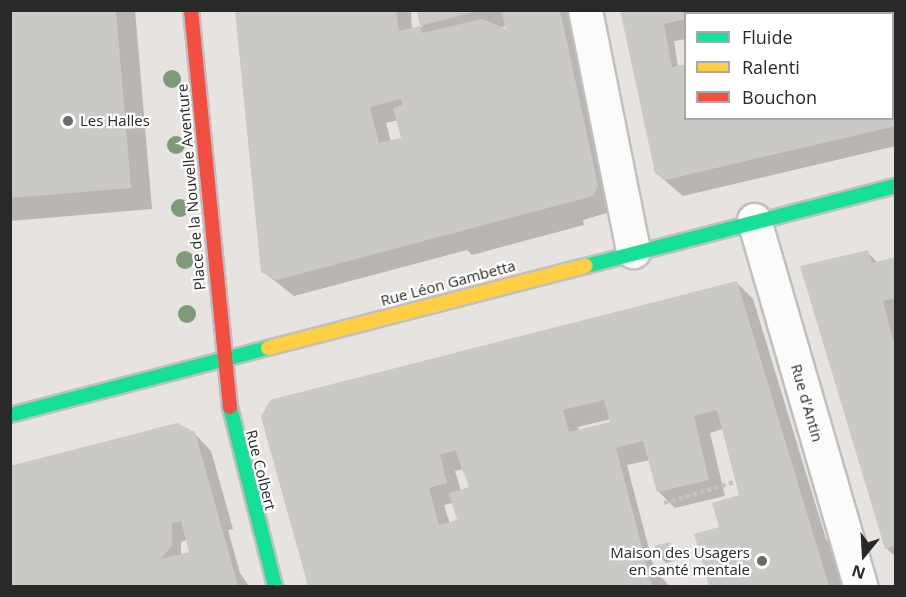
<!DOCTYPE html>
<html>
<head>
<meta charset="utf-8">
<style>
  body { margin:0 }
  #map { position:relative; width:906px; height:597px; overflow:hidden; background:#e6e3e0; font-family:"Open Sans",sans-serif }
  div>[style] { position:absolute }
  .shadow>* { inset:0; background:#0003 }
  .building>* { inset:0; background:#cbc9c6; transform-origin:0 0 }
  .path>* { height:4px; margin-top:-2px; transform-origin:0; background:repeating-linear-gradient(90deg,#c3c2c2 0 4.5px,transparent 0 7.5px) }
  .roads { filter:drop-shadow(2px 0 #c0bfc0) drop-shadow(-2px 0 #c0bfc0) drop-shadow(0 2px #c0bfc0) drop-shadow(0 -2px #c0bfc0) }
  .street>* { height:33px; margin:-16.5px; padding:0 16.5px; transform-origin:16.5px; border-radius:16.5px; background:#fbfbfa }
  .fast>* { height:14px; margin:-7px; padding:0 7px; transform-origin:7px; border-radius:7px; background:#16e098 }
  .slow>* { height:14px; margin:-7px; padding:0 7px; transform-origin:7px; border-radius:7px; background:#ffcf43 }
  .jam>* { height:14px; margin:-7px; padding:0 7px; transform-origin:7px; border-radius:7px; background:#f24e42 }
  .trees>* { width:18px; height:18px; margin:-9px; border-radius:50%; background:#7f9a76 }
  .dots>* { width:16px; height:16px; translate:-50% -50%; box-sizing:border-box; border:3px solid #fff; border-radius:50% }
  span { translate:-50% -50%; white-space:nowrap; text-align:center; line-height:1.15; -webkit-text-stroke:4.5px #fff; paint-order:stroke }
  .poi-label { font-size:15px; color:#292929 }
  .left { translate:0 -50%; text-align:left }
  .right { translate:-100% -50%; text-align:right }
  .street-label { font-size:15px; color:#292929 }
  .frame { position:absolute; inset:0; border:12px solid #292929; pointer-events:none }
  .legend { position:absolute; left:684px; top:12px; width:210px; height:108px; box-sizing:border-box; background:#fff; border:2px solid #a9a9a9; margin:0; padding:8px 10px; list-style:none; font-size:18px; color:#292929 }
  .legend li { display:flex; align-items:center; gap:12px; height:30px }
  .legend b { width:30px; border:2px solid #a9a9a9 }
  .north { position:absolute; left:834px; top:525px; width:60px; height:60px; -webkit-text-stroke:4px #fff; paint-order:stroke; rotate:198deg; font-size:16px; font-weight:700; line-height:24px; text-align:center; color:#292929 }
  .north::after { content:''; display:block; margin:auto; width:21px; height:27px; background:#292929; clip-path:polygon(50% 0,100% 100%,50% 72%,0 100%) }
</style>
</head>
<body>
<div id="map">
  <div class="shadow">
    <div style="clip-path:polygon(10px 10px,135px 10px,152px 209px,10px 221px)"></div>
    <div style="clip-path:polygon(evenodd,237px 10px,411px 10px,412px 30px,422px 27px,419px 12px,425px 10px,568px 10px,571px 33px,584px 45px,610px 212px,583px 220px,584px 225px,472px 255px,467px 250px,294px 296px,262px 271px,237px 10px,506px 26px,507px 32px,498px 28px,506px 26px,237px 10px,398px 120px,402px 139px,391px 142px,386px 123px,398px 120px)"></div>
    <div style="clip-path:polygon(621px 10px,824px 10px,824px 14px,686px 14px,686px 39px,674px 41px,686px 118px,892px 118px,892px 14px,841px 10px,896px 10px,896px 146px,683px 196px,656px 173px)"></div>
    <div style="clip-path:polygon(867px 252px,878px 263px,896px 258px,896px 557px,886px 548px)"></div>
    <div style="clip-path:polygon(evenodd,737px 283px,753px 299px,826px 539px,833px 546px,845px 586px,710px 586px,701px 552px,741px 496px,723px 429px,710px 433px,725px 496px,675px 508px,658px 491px,650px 460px,627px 465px,654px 568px,669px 586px,310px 586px,262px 418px,737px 283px,611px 419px,612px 424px,579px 431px,578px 427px,611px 419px,737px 283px,464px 469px,471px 488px,461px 491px,455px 471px,464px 469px,737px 283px,452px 503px,459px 521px,450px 524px,444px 505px,452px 503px)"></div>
    <div style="clip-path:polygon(evenodd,194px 433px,211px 451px,233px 529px,228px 530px,240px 573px,249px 586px,10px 586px,10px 468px,194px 433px,187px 540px,191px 553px,181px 556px,181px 542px,187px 540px)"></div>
    <div style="clip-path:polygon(670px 543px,680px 559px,666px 563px,657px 554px)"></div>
  </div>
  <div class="building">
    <div style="clip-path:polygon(10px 10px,116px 10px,131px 188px,10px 198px)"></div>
    <div style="clip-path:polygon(evenodd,235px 10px,396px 10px,399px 31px,420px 26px,422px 33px,482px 19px,506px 29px,501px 10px,560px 10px,598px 186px,593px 196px,277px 280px,261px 272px,235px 10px,401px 99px,403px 105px,393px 108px,401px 138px,379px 143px,370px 107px,401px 99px)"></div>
    <div style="clip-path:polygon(481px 10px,420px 26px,417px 11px,419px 10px)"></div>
    <div style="clip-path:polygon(620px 10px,688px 10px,686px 19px,664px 24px,672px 67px,686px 64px,686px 118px,892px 118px,892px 14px,840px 10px,894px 10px,896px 126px,665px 180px,655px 173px)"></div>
    <div style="clip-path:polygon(692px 10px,723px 10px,723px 12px,692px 14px)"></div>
    <div style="clip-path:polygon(748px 10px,749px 14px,726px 11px,728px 10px)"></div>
    <div style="left:765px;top:10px;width:51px;height:4px"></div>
    <div style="clip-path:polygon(868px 250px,872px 263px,896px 257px,896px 298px,883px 301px,896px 351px,896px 545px,885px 549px,800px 266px)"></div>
    <div style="clip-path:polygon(evenodd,737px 281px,829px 586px,709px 586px,694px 534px,719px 527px,712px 503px,739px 495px,717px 410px,694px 416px,709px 480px,657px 492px,643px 441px,616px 448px,652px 586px,308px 586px,261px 417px,270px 400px,737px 281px,604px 400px,610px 422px,569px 432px,563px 410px,604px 400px,737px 281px,455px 450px,469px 487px,449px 493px,457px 520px,439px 525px,429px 488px,447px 483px,440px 455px,455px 450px)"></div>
    <div style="clip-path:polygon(evenodd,177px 423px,195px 432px,238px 586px,10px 586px,10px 466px,177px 423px,181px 521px,189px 552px,161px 559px,172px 545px,172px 523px,181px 521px)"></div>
    <div style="left:670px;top:542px;width:8px;height:16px;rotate:76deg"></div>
  </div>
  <div class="path">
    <div style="left:664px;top:503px;width:74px;rotate:-16.5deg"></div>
  </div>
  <div class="roads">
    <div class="street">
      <div style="left:585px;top:10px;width:246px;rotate:78.7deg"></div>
      <div style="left:754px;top:220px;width:381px;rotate:73.8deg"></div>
    </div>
    <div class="fast">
      <div style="left:586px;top:266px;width:320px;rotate:-14.5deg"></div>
      <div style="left:230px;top:407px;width:185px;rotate:75.9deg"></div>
      <div style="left:10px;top:415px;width:267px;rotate:-14.6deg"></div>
    </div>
    <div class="slow">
      <div style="left:268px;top:348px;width:328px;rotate:-14.5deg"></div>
    </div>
    <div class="jam">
      <div style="left:191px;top:10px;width:399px;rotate:84.4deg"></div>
    </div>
  </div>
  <div class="trees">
    <div style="left:172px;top:79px"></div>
    <div style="left:176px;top:145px"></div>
    <div style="left:180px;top:208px"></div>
    <div style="left:185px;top:260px"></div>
    <div style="left:187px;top:314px"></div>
  </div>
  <div class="dots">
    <div style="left:68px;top:121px;background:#6b6a69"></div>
    <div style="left:762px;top:561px;background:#6b6a69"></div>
  </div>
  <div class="poi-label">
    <span class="left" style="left:80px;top:121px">Les Halles</span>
    <span class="right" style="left:750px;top:561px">Maison des Usagers<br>en santé mentale</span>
  </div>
  <div class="street-label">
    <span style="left:191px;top:187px;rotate:-95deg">Place de la Nouvelle Aventure</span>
    <span style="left:448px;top:283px;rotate:-15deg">Rue Léon Gambetta</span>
    <span style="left:807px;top:403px;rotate:74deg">Rue d'Antin</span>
    <span style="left:261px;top:470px;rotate:76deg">Rue Colbert</span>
  </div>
  <div class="frame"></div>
  <ul class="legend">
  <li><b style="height:8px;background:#16e098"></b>Fluide</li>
  <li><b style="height:8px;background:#ffcf43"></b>Ralenti</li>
  <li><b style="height:8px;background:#f24e42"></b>Bouchon</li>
  </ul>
  <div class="north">N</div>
</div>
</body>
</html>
